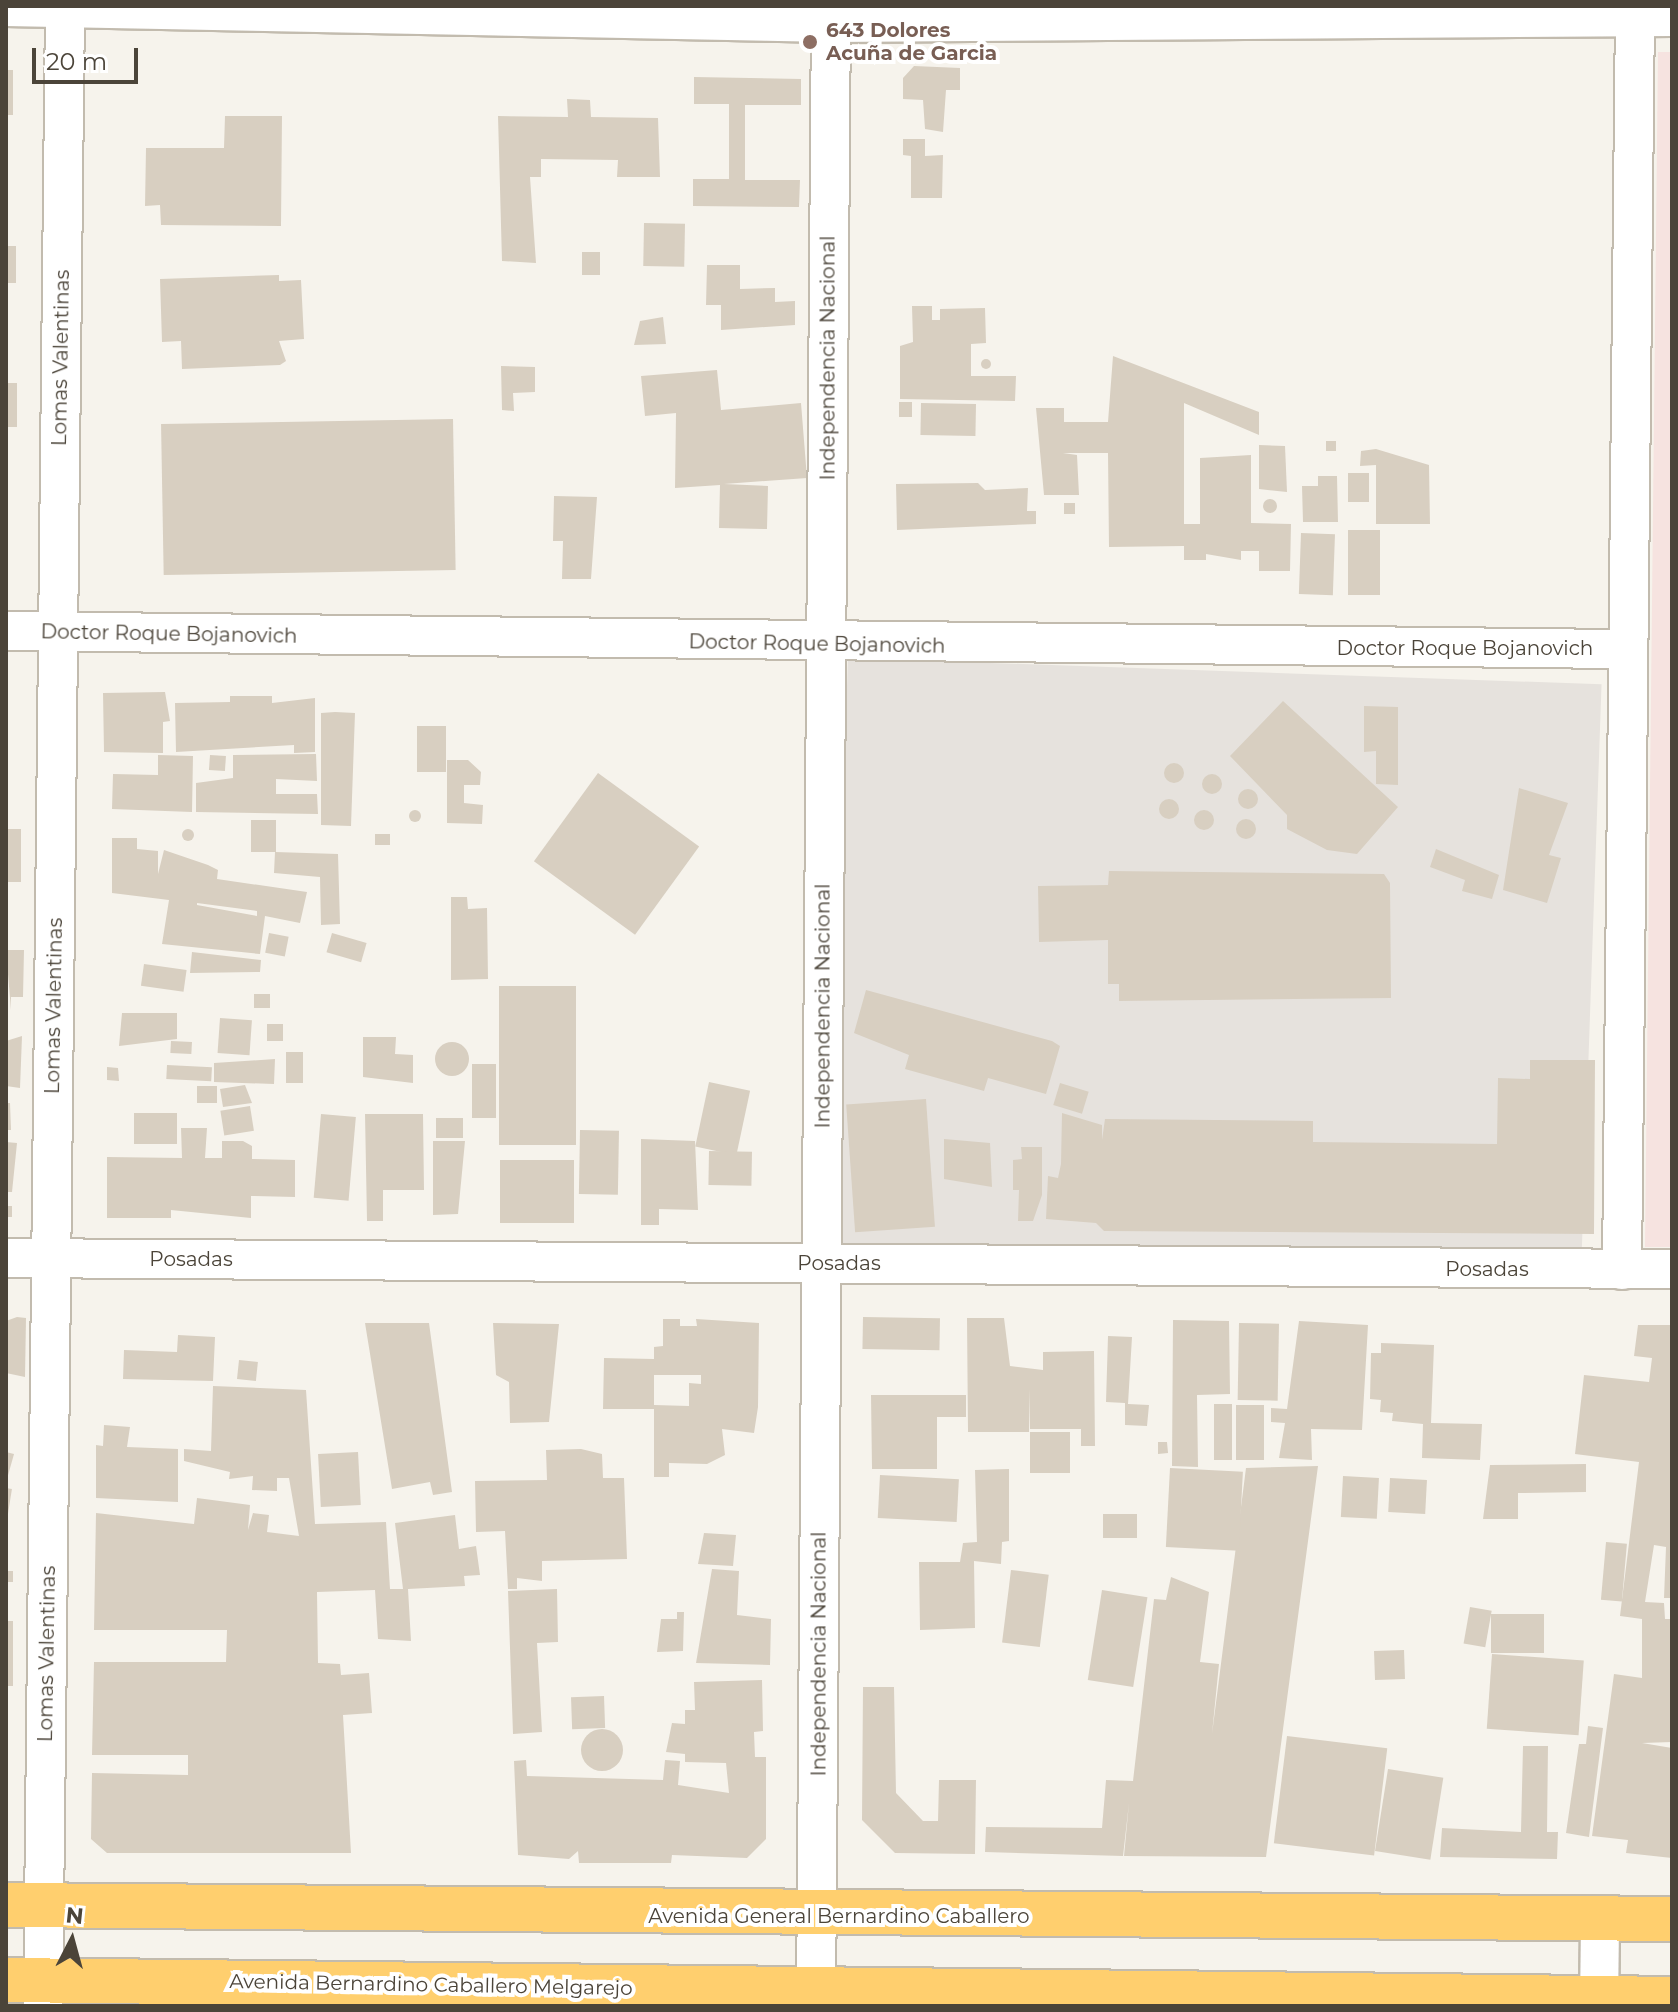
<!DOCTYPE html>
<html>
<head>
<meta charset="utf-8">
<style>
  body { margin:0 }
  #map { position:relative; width:1678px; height:2012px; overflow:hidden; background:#f6f3ec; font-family:Montserrat,sans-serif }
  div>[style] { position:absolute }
  .industrial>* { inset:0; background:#e6e2dd; transform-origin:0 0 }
  .medical>* { inset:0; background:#f6e3e0 }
  .building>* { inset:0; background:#d8cfc1; transform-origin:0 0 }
  .round { border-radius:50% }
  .roads { filter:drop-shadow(2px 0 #c2bbae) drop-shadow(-2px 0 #c2bbae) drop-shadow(0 2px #c2bbae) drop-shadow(0 -2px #c2bbae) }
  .street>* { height:38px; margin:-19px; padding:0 19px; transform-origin:19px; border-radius:19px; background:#fff }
  .highway>* { height:44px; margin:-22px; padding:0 22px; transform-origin:22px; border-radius:22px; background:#ffcf6e }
  .dots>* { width:22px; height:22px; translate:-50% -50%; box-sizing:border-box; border:4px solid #fff; border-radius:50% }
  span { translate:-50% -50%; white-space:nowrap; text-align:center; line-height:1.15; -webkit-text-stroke:8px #fff; paint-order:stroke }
  .education-label { font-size:20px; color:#785e54; font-weight:700 }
  .left { translate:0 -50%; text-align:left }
  .street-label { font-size:20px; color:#4b4439 }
  .frame { position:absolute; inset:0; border:8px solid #4b4439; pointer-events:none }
  .north { position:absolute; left:32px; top:1900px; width:80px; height:80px; -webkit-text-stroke:6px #fff; paint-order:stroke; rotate:6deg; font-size:22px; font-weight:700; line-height:32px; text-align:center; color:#4b4439 }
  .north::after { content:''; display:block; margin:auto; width:28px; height:36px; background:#4b4439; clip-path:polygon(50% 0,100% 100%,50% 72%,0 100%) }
  .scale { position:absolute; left:32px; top:48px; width:106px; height:36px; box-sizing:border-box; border:4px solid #4b4439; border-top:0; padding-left:10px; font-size:24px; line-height:28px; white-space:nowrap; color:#4b4439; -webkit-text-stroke:6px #fff; paint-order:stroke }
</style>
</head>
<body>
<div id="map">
  <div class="industrial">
    <div style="left:848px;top:658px;width:754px;height:585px;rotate:2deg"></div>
  </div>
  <div class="medical">
    <div style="clip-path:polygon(1658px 52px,1672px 52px,1672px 1247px,1645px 1247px)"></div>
  </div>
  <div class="building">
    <div style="clip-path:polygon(914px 66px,960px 68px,960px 90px,946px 90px,943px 132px,925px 129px,923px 100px,903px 99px,903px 78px)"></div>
    <div style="left:6px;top:70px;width:7px;height:45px"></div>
    <div style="clip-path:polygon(694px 77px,801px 79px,801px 105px,745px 105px,745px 180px,800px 180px,799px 207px,693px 206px,693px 179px,729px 179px,729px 104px,694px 104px)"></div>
    <div style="clip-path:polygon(567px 99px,590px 100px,591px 117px,658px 118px,660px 177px,617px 177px,618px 160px,541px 159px,541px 177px,530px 177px,536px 263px,502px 261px,498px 116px,568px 117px)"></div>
    <div style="clip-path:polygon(225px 116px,282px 116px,281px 226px,161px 225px,160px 205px,145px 206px,146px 148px,224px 148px)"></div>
    <div style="clip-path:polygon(903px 139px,925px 139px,925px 156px,943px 155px,942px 198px,911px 198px,911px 156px,903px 155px)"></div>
    <div style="left:644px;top:223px;width:41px;height:43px;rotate:1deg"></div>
    <div style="left:6px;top:246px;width:10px;height:37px"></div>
    <div style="left:582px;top:252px;width:18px;height:23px"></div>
    <div style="clip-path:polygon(707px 265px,740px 265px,740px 289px,775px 288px,775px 302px,795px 301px,795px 325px,721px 330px,721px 305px,706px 305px)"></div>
    <div style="clip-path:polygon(279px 275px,279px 281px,301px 280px,304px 339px,279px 341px,286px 361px,280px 365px,182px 369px,181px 341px,162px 342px,160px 279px)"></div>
    <div style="clip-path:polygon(912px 306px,932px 306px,932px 320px,940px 320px,940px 309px,985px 308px,986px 343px,971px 344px,971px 376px,1016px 376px,1015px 401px,900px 399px,900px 346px,913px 342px)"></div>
    <div style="clip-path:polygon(663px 317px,666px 344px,634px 345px,640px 321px)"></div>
    <div style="clip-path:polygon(1113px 356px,1259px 412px,1259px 435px,1184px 403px,1184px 524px,1200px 524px,1200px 458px,1251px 455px,1251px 523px,1291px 524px,1290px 571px,1259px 571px,1259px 551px,1241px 551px,1241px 560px,1206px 554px,1206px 560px,1184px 560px,1184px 546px,1109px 547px,1108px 453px,1063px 453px,1077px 455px,1079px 495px,1044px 495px,1036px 408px,1064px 408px,1064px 422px,1108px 422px)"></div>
    <div class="round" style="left:981px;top:359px;width:10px;height:10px"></div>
    <div style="clip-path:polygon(501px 366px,535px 367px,535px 392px,513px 393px,514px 411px,502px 410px)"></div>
    <div style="clip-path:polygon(717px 370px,721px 410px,801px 403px,807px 478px,724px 484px,768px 486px,767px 529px,719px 528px,720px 485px,675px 488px,676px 413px,645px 416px,641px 376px)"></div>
    <div style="left:6px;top:383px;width:11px;height:44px"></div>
    <div style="left:899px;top:402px;width:13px;height:15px"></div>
    <div style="left:921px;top:403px;width:55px;height:32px;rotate:1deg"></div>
    <div style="left:453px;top:419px;width:151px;height:292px;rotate:89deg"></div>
    <div style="left:1326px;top:441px;width:10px;height:10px"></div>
    <div style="clip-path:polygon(1259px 445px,1285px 446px,1287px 492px,1259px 489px)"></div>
    <div style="clip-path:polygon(1376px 449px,1429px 465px,1430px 524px,1376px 524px,1376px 465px,1360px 466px,1361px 451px)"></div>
    <div style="left:1348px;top:473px;width:21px;height:29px"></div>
    <div style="clip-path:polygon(1318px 476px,1337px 476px,1338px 522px,1303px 522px,1302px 486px,1318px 486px)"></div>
    <div style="clip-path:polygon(978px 483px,985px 490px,1028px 488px,1027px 511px,1036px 511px,1036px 524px,897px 530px,896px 484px)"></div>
    <div style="clip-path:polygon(554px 496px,597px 497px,591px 579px,562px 579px,563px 541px,553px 541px)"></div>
    <div class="round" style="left:1263px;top:499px;width:14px;height:14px"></div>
    <div style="left:1064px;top:503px;width:11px;height:11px"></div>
    <div style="left:1348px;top:530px;width:32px;height:65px"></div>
    <div style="left:1301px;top:533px;width:34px;height:61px;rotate:2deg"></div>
    <div style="clip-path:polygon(165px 692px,170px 721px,163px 722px,163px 753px,104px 752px,103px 693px)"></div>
    <div style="clip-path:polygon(230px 696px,272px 696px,272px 703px,315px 698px,315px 752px,294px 753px,294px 745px,176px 752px,175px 703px,230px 702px)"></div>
    <div style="clip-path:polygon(1283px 701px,1398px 807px,1357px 854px,1327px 850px,1287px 829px,1287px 815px,1230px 756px)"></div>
    <div style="clip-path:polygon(1364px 706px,1398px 707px,1398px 785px,1376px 784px,1376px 751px,1364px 752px)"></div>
    <div style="clip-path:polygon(335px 712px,355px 713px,351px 826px,321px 825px,321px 713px)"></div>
    <div style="left:417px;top:726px;width:29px;height:46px"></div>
    <div style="clip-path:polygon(316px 754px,317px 781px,276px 779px,276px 794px,317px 794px,318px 814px,196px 812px,196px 783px,233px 778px,233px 755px)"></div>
    <div style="clip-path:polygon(158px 755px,193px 756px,192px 812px,112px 809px,113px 774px,158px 775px)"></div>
    <div style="left:210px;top:755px;width:16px;height:15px;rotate:4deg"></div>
    <div style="clip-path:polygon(447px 760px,468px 760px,481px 772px,480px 785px,464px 785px,464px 803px,483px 805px,482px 824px,447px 823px)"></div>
    <div class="round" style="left:1164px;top:763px;width:20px;height:20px"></div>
    <div style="left:598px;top:773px;width:125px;height:109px;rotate:36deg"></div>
    <div class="round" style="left:1202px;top:774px;width:20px;height:20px"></div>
    <div style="clip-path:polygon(1519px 788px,1568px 803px,1549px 855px,1561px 858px,1547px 903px,1503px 890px)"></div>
    <div class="round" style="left:1238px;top:789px;width:20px;height:20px"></div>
    <div class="round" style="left:1159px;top:799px;width:20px;height:20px"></div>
    <div class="round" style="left:409px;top:810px;width:12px;height:12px"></div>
    <div class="round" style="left:1194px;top:810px;width:20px;height:20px"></div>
    <div class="round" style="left:1236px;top:819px;width:20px;height:20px"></div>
    <div style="left:251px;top:820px;width:25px;height:32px"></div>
    <div class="round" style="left:182px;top:829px;width:12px;height:12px"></div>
    <div style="left:6px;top:829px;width:15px;height:53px"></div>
    <div style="left:375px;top:834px;width:15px;height:11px"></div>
    <div style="clip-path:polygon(evenodd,112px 838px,137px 838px,137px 849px,158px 851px,158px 874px,164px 850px,208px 865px,218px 870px,217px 879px,307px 892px,300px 923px,265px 916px,260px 954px,162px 944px,169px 900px,112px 893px,112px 838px,197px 903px,257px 911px,257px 916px,197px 905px,197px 903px)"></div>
    <div style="clip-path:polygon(1436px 849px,1499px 875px,1492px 899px,1462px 891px,1465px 880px,1430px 867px)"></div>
    <div style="clip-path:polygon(275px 852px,338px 854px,340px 924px,321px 925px,320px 877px,274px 873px)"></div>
    <div style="clip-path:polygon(1109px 871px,1384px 874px,1390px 883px,1391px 998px,1119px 1001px,1119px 984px,1108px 984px,1108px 940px,1039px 942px,1038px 886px,1108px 885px)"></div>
    <div style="clip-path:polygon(451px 897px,467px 897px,468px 909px,487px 908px,488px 979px,451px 980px)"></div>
    <div style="left:269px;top:933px;width:20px;height:20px;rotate:11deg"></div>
    <div style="left:332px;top:933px;width:36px;height:20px;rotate:16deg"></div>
    <div style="clip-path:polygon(6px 950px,24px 950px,23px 997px,11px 997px,11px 1010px)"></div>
    <div style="clip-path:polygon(192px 952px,261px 960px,260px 972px,190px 973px)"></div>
    <div style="left:144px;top:964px;width:43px;height:22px;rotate:8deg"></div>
    <div style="left:499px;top:986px;width:77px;height:159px"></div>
    <div style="clip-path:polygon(866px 990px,1052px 1041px,1060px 1046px,1046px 1094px,988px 1078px,984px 1091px,905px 1069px,909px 1055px,854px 1033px)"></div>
    <div style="left:254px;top:994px;width:16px;height:14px"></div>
    <div style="clip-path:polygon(122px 1013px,177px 1013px,177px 1039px,119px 1046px)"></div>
    <div style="left:220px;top:1018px;width:32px;height:35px;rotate:4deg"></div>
    <div style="left:267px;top:1024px;width:16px;height:17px"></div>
    <div style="clip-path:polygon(22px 1036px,20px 1088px,6px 1086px,6px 1041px)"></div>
    <div style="clip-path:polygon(363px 1037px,396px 1037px,395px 1054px,413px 1055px,413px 1083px,363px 1077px)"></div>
    <div style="left:171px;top:1041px;width:21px;height:12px;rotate:3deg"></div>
    <div class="round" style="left:435px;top:1042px;width:34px;height:34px"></div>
    <div style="left:286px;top:1052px;width:17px;height:31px"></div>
    <div style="clip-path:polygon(275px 1059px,274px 1084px,214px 1082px,214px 1063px)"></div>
    <div style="clip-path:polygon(1530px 1060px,1595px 1060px,1594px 1234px,1104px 1231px,1096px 1223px,1046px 1219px,1048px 1176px,1058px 1178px,1061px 1164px,1062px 1113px,1102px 1125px,1102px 1140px,1105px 1119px,1313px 1121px,1313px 1142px,1497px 1144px,1498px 1078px,1530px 1079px)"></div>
    <div style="left:472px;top:1064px;width:24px;height:54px"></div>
    <div style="left:167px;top:1065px;width:45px;height:14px;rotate:3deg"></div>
    <div style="clip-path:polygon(107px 1067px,118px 1068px,119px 1081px,107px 1080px)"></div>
    <div style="left:709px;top:1082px;width:42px;height:66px;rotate:12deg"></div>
    <div style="left:1060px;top:1083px;width:30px;height:23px;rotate:17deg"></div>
    <div style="clip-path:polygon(245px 1085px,252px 1103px,223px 1107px,220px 1089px)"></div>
    <div style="left:197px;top:1086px;width:20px;height:17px"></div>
    <div style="left:926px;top:1099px;width:128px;height:80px;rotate:86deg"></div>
    <div style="clip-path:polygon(6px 1103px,10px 1103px,11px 1130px,6px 1130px)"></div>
    <div style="left:250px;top:1106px;width:25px;height:30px;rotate:81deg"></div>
    <div style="left:134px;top:1113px;width:43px;height:31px"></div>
    <div style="left:321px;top:1114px;width:35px;height:84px;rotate:5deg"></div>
    <div style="clip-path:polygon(365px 1114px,423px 1114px,424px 1190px,383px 1190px,383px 1221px,367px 1221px)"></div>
    <div style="left:436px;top:1118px;width:27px;height:20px"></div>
    <div style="clip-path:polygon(181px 1128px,207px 1128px,205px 1158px,222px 1158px,222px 1141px,243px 1141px,252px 1146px,252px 1159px,295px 1160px,295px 1197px,251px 1196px,251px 1218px,171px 1210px,171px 1218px,107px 1218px,107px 1157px,182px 1158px)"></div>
    <div style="left:580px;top:1130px;width:39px;height:64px;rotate:1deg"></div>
    <div style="clip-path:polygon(641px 1139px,695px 1141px,698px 1210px,659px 1209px,659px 1225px,641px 1225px)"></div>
    <div style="clip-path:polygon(944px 1139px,990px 1143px,992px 1187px,944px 1179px)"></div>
    <div style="clip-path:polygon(433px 1141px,465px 1141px,458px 1214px,433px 1215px)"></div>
    <div style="clip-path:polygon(6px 1142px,17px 1143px,12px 1192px,6px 1192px)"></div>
    <div style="clip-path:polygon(1021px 1147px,1042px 1147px,1042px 1195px,1033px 1221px,1018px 1221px,1019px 1190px,1013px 1190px,1013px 1160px,1022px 1159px)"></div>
    <div style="left:709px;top:1151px;width:43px;height:34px;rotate:1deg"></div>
    <div style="left:500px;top:1160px;width:74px;height:63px"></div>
    <div style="left:6px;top:1206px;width:6px;height:11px"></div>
    <div style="clip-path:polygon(17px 1317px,26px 1318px,25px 1377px,6px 1373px,6px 1321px)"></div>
    <div style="left:863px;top:1317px;width:77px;height:32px;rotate:1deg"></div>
    <div style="clip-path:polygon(967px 1318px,1004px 1318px,1010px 1366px,1043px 1370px,1043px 1352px,1094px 1351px,1095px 1446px,1081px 1446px,1081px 1429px,1030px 1429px,1030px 1389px,1029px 1432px,968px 1432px)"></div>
    <div style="clip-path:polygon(evenodd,663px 1319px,680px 1319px,680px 1326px,697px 1326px,696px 1319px,759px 1323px,758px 1407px,754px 1433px,722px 1429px,725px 1455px,707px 1464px,669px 1463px,669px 1477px,654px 1477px,654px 1409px,603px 1409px,604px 1358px,654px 1359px,654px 1347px,663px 1346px,663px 1319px,654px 1375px,701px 1375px,701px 1384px,689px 1383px,689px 1406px,654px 1405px,654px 1375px)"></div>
    <div style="clip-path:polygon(1173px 1320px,1229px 1321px,1230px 1394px,1197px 1395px,1198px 1467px,1172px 1466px)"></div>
    <div style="clip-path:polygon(1299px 1321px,1368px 1325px,1362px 1430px,1311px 1429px,1312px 1460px,1279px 1458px,1285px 1423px,1271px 1422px,1271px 1408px,1287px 1409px)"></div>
    <div style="clip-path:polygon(365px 1323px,429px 1323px,452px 1492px,433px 1495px,430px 1482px,392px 1489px)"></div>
    <div style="clip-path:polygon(493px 1323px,559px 1324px,549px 1422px,510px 1423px,509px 1382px,496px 1375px)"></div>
    <div style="left:1239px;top:1323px;width:40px;height:77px;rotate:1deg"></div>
    <div style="clip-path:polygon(1638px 1325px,1672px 1325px,1672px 1598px,1664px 1598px,1666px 1547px,1654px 1545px,1645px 1602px,1664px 1603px,1665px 1619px,1672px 1619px,1672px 1742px,1642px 1743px,1672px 1748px,1672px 1858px,1626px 1853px,1628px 1840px,1592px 1836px,1614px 1674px,1642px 1678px,1642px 1619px,1620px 1616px,1639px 1462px,1575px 1454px,1584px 1375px,1649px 1382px,1652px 1358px,1634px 1356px)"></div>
    <div style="clip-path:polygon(178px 1335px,215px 1337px,213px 1381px,123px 1379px,124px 1350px,177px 1352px)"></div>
    <div style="clip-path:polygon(1108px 1336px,1132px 1337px,1128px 1404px,1149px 1405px,1147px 1426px,1125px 1425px,1125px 1403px,1106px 1402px)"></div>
    <div style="clip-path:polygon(1381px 1343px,1434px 1345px,1431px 1423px,1482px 1424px,1480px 1460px,1422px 1458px,1423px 1424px,1392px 1421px,1393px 1413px,1380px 1412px,1381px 1400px,1370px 1399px,1371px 1353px,1381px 1353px)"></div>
    <div style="left:239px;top:1360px;width:19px;height:19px;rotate:6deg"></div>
    <div style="clip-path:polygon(213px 1386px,306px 1390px,315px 1524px,386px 1522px,390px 1589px,403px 1589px,395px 1523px,455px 1515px,459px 1549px,476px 1546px,480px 1575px,464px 1576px,465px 1586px,408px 1589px,411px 1641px,378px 1639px,375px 1590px,317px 1592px,318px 1663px,340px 1664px,341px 1675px,369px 1673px,372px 1713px,343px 1715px,351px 1853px,107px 1853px,91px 1839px,92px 1773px,188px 1775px,188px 1755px,92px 1755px,94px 1662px,226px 1662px,227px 1630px,94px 1630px,96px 1513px,194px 1524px,197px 1498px,250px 1505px,248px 1530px,253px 1513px,269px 1515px,267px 1532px,299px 1536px,289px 1478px,277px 1478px,277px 1491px,252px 1490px,253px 1476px,229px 1479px,230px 1472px,184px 1461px,184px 1449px,211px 1451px)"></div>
    <div style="clip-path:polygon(871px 1395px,966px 1395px,966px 1417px,937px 1417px,937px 1469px,872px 1469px)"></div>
    <div style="left:1214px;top:1404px;width:18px;height:56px"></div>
    <div style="left:1236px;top:1405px;width:28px;height:55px"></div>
    <div style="clip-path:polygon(104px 1425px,130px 1427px,127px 1447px,178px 1449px,178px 1502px,96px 1498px,96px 1445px,103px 1446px)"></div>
    <div style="left:1030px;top:1432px;width:40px;height:41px"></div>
    <div style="clip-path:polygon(1158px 1442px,1167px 1442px,1168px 1453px,1158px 1454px)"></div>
    <div style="clip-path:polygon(581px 1449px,602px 1454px,603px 1478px,624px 1478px,627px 1559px,542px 1561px,542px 1581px,517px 1578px,517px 1589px,508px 1589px,505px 1531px,476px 1532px,475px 1481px,547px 1480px,546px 1450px)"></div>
    <div style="clip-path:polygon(6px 1452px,14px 1454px,7px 1479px,6px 1479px)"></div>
    <div style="left:358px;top:1452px;width:53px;height:40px;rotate:87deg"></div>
    <div style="clip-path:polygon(1586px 1464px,1586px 1492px,1518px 1493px,1518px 1519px,1483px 1519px,1490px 1465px)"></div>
    <div style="clip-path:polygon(1318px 1466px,1266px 1857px,1124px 1856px,1129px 1803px,1123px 1856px,985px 1852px,986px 1827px,1102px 1828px,1106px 1780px,1133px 1781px,1154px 1599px,1166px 1600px,1171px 1577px,1209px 1592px,1200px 1662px,1219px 1664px,1212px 1734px,1246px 1468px)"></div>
    <div style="left:1170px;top:1468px;width:73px;height:79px;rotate:3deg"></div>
    <div style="clip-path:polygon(1009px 1469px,1009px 1541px,1002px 1542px,1001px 1564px,974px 1561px,975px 1628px,920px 1630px,919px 1562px,960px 1562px,963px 1543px,977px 1542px,975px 1470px)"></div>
    <div style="left:880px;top:1475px;width:79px;height:43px;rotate:3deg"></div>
    <div style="left:1343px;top:1476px;width:36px;height:41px;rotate:3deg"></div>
    <div style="left:1390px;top:1478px;width:37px;height:34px;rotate:3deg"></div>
    <div style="left:6px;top:1488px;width:6px;height:39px;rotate:9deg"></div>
    <div style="left:1103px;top:1514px;width:34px;height:24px"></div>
    <div style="clip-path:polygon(704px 1533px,736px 1535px,733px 1566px,698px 1564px)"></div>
    <div style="left:1606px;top:1542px;width:21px;height:58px;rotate:5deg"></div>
    <div style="clip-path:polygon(712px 1569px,739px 1571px,737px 1615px,771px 1619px,770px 1665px,696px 1663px)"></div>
    <div style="left:1011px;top:1570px;width:38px;height:73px;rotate:7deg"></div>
    <div style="left:6px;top:1571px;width:7px;height:11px"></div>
    <div style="clip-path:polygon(557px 1589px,558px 1642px,537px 1643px,542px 1732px,513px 1734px,508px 1591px)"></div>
    <div style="left:1102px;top:1590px;width:46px;height:91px;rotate:9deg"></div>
    <div style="left:1470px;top:1607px;width:22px;height:37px;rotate:10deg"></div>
    <div style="clip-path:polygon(677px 1612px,684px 1612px,683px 1651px,657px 1652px,661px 1619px,677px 1619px)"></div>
    <div style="left:1491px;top:1614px;width:53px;height:39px"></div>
    <div style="left:6px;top:1621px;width:7px;height:65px"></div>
    <div style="left:1404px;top:1650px;width:29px;height:30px;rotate:88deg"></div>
    <div style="left:1492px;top:1654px;width:92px;height:75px;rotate:4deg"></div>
    <div style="clip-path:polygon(762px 1680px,763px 1731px,754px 1732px,755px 1757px,766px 1757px,766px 1839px,747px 1858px,672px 1855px,671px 1863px,579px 1863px,578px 1851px,569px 1859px,518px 1855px,514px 1761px,526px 1760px,527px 1776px,663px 1780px,665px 1760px,680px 1761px,678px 1785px,729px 1793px,726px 1763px,685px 1762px,685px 1754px,666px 1752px,672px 1723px,685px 1724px,685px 1710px,695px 1710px,694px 1682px)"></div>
    <div style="clip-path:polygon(863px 1687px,894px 1687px,896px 1793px,923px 1821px,938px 1821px,939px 1780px,976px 1780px,975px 1854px,895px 1853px,862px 1820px)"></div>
    <div style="left:604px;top:1696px;width:32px;height:33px;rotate:88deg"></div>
    <div style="clip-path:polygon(1588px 1726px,1603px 1728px,1589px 1837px,1566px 1833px,1579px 1744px,1586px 1744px)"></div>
    <div class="round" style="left:581px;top:1729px;width:42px;height:42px"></div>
    <div style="left:1287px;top:1736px;width:101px;height:108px;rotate:7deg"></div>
    <div style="clip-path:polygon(1523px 1746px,1548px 1746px,1547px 1832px,1558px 1832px,1557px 1859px,1440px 1857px,1442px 1828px,1521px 1832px)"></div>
    <div style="left:1388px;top:1769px;width:56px;height:83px;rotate:9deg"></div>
  </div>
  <div class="roads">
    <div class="street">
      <div style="left:6px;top:7px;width:825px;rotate:1.11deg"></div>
      <div style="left:831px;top:23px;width:841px;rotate:-0.41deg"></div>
      <div style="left:6px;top:631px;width:1622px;rotate:0.64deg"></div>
      <div style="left:6px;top:1258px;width:1666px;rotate:0.38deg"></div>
      <div style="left:1622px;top:1270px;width:1264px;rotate:-89.41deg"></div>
      <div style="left:43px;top:2006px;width:2000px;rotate:-89.37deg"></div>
      <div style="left:816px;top:2006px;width:2000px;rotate:-89.57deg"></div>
      <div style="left:1599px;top:2006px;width:88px;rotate:-89.3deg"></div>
    </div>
    <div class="highway">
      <div style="left:6px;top:1905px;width:1666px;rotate:0.48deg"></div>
      <div style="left:6px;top:1980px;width:1666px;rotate:0.65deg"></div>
    </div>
  </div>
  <div class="dots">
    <div style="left:810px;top:42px;background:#8d6e63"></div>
  </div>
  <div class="education-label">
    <span class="left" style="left:826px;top:42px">643 Dolores<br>Acuña de Garcia</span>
  </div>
  <div class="street-label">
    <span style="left:61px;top:358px;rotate:-89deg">Lomas Valentinas</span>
    <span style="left:828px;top:358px;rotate:-90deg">Independencia Nacional</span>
    <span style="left:169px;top:634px;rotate:1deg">Doctor Roque Bojanovich</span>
    <span style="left:817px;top:644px;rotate:1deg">Doctor Roque Bojanovich</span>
    <span style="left:1465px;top:648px">Doctor Roque Bojanovich</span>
    <span style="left:54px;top:1006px;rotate:-89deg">Lomas Valentinas</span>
    <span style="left:823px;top:1006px;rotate:-90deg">Independencia Nacional</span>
    <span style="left:191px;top:1259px">Posadas</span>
    <span style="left:839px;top:1263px">Posadas</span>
    <span style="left:1487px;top:1269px">Posadas</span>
    <span style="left:47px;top:1654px;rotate:-89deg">Lomas Valentinas</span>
    <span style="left:819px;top:1654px;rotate:-90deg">Independencia Nacional</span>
    <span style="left:839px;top:1916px">Avenida General Bernardino Caballero</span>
    <span style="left:431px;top:1985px;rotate:1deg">Avenida Bernardino Caballero Melgarejo</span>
  </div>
  <div class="frame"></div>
  <div class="north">N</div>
  <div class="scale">20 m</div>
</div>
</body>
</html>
